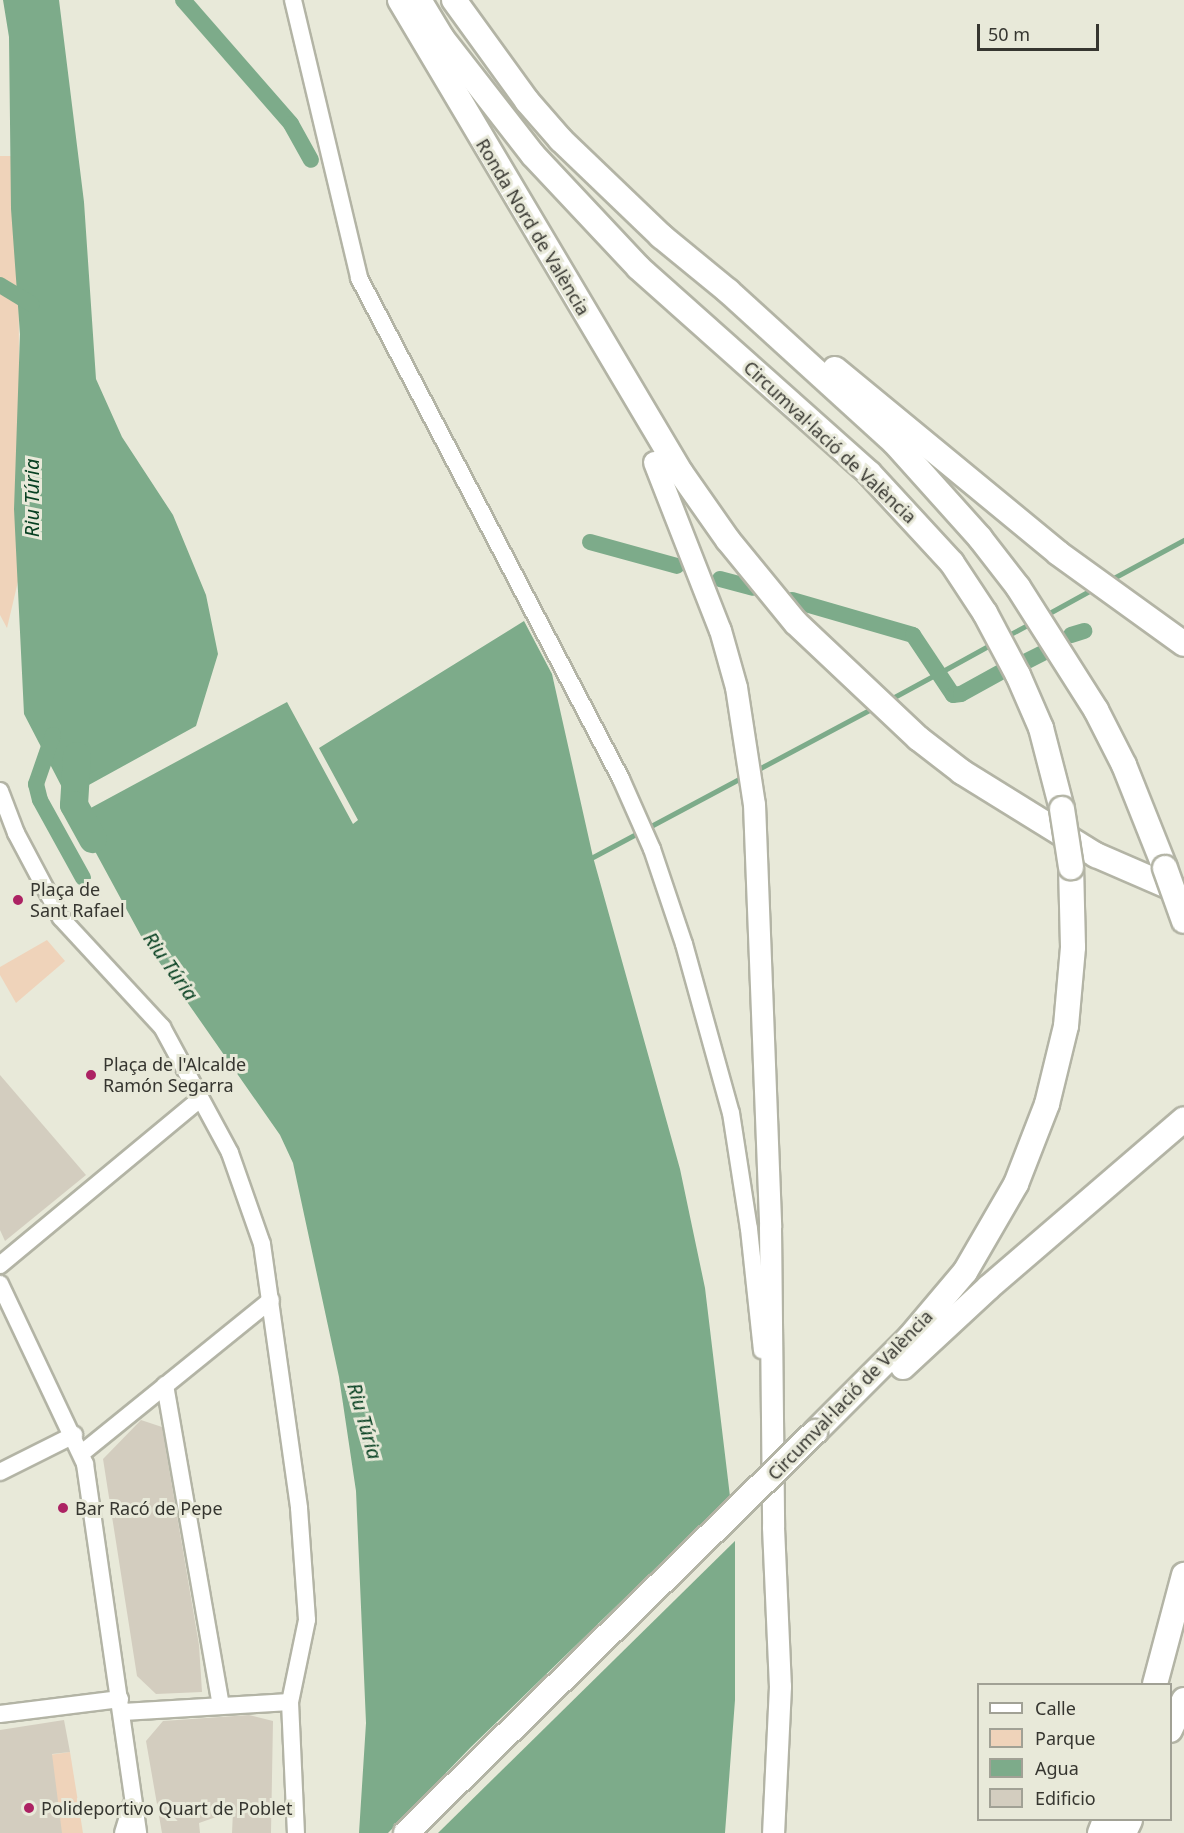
<!DOCTYPE html>
<html>
<head>
<meta charset="utf-8">
<style>
  body { margin:0 }
  #map { position:relative; width:1184px; height:1833px; overflow:hidden; background:#e8e9d9; font-family:"Noto Sans",sans-serif }
  div>[style] { position:absolute }
  .green>* { inset:0; background:#efd3ba }
  .water>* { inset:0; background:#7dab8a }
  .pier>* { inset:0; background:#e8e9d9 }
  .stream>* { height:4.5px; margin:-2.25px; padding:0 2.25px; transform-origin:2.25px; border-radius:2.25px; background:#7dab8a }
  .canal>* { height:16px; margin:-8px; padding:0 8px; transform-origin:8px; border-radius:8px; background:#7dab8a }
  .river>* { height:28px; margin:-14px; padding:0 14px; transform-origin:14px; border-radius:14px; background:#7dab8a }
  .building>* { inset:0; background:#d3cdbf }
  .roads { filter:drop-shadow(2px 0 #b3b4a5) drop-shadow(-2px 0 #b3b4a5) drop-shadow(0 2px #b3b4a5) drop-shadow(0 -2px #b3b4a5) }
  .minor>* { height:16px; margin:-8px; padding:0 8px; transform-origin:8px; border-radius:8px; background:#fff }
  .major>* { height:21px; margin:-10.5px; padding:0 10.5px; transform-origin:10.5px; border-radius:10.5px; background:#fff }
  .highway>* { height:24px; margin:-12px; padding:0 12px; transform-origin:12px; border-radius:12px; background:#fff }
  .bridges { filter:drop-shadow(2px 0 #b3b4a5) drop-shadow(-2px 0 #b3b4a5) drop-shadow(0 2px #b3b4a5) drop-shadow(0 -2px #b3b4a5) }
  .highway-bridge>* { height:24px; margin:-12px; padding:0 12px; transform-origin:12px; border-radius:12px; background:#fff }
  .dots>* { width:16px; height:16px; translate:-50% -50%; box-sizing:border-box; border:3px solid #e8e9d9; border-radius:50% }
  span { translate:-50% -50%; white-space:nowrap; text-align:center; line-height:1.15; -webkit-text-stroke:6px #e8e9d9; paint-order:stroke }
  .street-label { font-size:18px; color:#363630 }
  .poi-label { font-size:18px; color:#363630 }
  .left { translate:0 -50%; text-align:left }
  .water-label { font-size:20px; color:#084122; font-style:italic }
  .legend { position:absolute; left:977px; top:1683px; width:195px; height:138px; box-sizing:border-box; background:#e8e9d9; border:2px solid #a1a195; margin:0; padding:8px 10px; list-style:none; font-size:18px; color:#363630 }
  .legend li { display:flex; align-items:center; gap:12px; height:30px }
  .legend b { width:30px; border:2px solid #a1a195 }
  .scale { position:absolute; left:977px; top:24px; width:122px; height:27px; box-sizing:border-box; border:3px solid #363630; border-top:0; padding-left:8px; font-size:18px; line-height:21px; white-space:nowrap; color:#363630; -webkit-text-stroke:4px #e8e9d9; paint-order:stroke }
</style>
</head>
<body>
<div id="map">
  <div class="green">
    <div style="clip-path:polygon(0 156px,18px 156px,20px 573px,7px 628px,0 615px)"></div>
    <div style="clip-path:polygon(47px 940px,65px 961px,16px 1003px,0 975px,0 967px)"></div>
    <div style="clip-path:polygon(70px 1752px,83px 1833px,0 1833px,0 1762px)"></div>
  </div>
  <div class="water">
    <div style="clip-path:polygon(3px 0,59px 0,84px 202px,96px 379px,122px 437px,173px 515px,206px 595px,218px 654px,196px 726px,67px 797px,24px 714px,14px 509px,20px 334px,11px 209px,9px 37px)"></div>
    <div style="clip-path:polygon(524px 621px,552px 674px,593px 857px,680px 1169px,705px 1288px,735px 1538px,735px 1700px,725px 1833px,359px 1833px,366px 1723px,356px 1491px,339px 1377px,293px 1163px,280px 1135px,141px 936px,71px 807px,78px 802px,86px 816px,87px 810px,287px 702px,353px 824px,358px 820px,319px 748px)"></div>
  </div>
  <div class="pier">
    <div style="clip-path:polygon(733px 1493px,738px 1538px,438px 1833px,388px 1833px,471px 1747px)"></div>
  </div>
  <div class="stream">
    <div style="left:1110px;top:580px;width:84px;rotate:-28.4deg"></div>
    <div style="left:1044px;top:616px;width:58px;rotate:-28.8deg"></div>
    <div style="left:1005px;top:637px;width:30px;rotate:-28deg"></div>
    <div style="left:941px;top:672px;width:58px;rotate:-28.8deg"></div>
    <div style="left:887px;top:701px;width:55px;rotate:-28.4deg"></div>
    <div style="left:755px;top:771px;width:136px;rotate:-28.1deg"></div>
    <div style="left:593px;top:857px;width:172px;rotate:-28.1deg"></div>
  </div>
  <div class="canal">
    <div style="left:183px;top:0;width:164px;rotate:48.9deg"></div>
    <div style="left:291px;top:124px;width:41px;rotate:60.9deg"></div>
    <div style="left:0;top:285px;width:37px;rotate:31deg"></div>
    <div style="left:590px;top:542px;width:90px;rotate:15.4deg"></div>
    <div style="left:720px;top:579px;width:34px;rotate:15deg"></div>
    <div style="left:792px;top:600px;width:126px;rotate:16.1deg"></div>
    <div style="left:913px;top:635px;width:72px;rotate:56.3deg"></div>
    <div style="left:953px;top:695px;width:8px;rotate:-7deg"></div>
    <div style="left:961px;top:694px;width:46px;rotate:-28.8deg"></div>
    <div style="left:1071px;top:635px;width:14px;rotate:-17deg"></div>
    <div style="left:1027px;top:661px;width:22px;rotate:-27deg"></div>
    <div style="left:53px;top:735px;width:52px;rotate:109.1deg"></div>
    <div style="left:36px;top:784px;width:16px;rotate:76deg"></div>
    <div style="left:40px;top:800px;width:89px;rotate:61.1deg"></div>
  </div>
  <div class="river">
    <div style="left:77px;top:756px;width:49px;rotate:93.5deg"></div>
    <div style="left:74px;top:805px;width:39px;rotate:61deg"></div>
  </div>
  <div class="building">
    <div style="clip-path:polygon(0 1075px,86px 1175px,5px 1241px,0 1230px)"></div>
    <div style="clip-path:polygon(141px 1420px,162px 1427px,199px 1645px,202px 1692px,156px 1694px,137px 1676px,103px 1459px)"></div>
    <div style="clip-path:polygon(249px 1715px,273px 1721px,271px 1833px,232px 1833px,233px 1811px,199px 1823px,200px 1833px,162px 1833px,146px 1741px,163px 1721px)"></div>
    <div style="clip-path:polygon(64px 1720px,70px 1752px,52px 1754px,62px 1833px,0 1833px,0 1730px)"></div>
  </div>
  <div class="roads">
    <div class="minor">
      <div style="left:293px;top:0;width:286px;rotate:76.6deg"></div>
      <div style="left:359px;top:278px;width:565px;rotate:62.39deg"></div>
      <div style="left:621px;top:779px;width:77px;rotate:66.1deg"></div>
      <div style="left:652px;top:849px;width:100px;rotate:71.4deg"></div>
      <div style="left:684px;top:944px;width:175px;rotate:74.5deg"></div>
      <div style="left:731px;top:1113px;width:117px;rotate:81.2deg"></div>
      <div style="left:749px;top:1229px;width:122px;rotate:83.9deg"></div>
      <div style="left:0;top:791px;width:45px;rotate:69.1deg"></div>
      <div style="left:16px;top:833px;width:96px;rotate:62.1deg"></div>
      <div style="left:61px;top:918px;width:149px;rotate:47.2deg"></div>
      <div style="left:162px;top:1027px;width:143px;rotate:61.6deg"></div>
      <div style="left:230px;top:1153px;width:96px;rotate:70.6deg"></div>
      <div style="left:262px;top:1244px;width:267px;rotate:82deg"></div>
      <div style="left:299px;top:1508px;width:112px;rotate:85.9deg"></div>
      <div style="left:307px;top:1620px;width:84px;rotate:101.7deg"></div>
      <div style="left:290px;top:1702px;width:131px;rotate:87.4deg"></div>
      <div style="left:0;top:1265px;width:259px;rotate:-39.7deg"></div>
      <div style="left:0;top:1284px;width:199px;rotate:64.7deg"></div>
      <div style="left:85px;top:1464px;width:373px;rotate:81.8deg"></div>
      <div style="left:165px;top:1385px;width:325px;rotate:80.1deg"></div>
      <div style="left:82px;top:1453px;width:243px;rotate:-39deg"></div>
      <div style="left:0;top:1472px;width:83px;rotate:-26.6deg"></div>
      <div style="left:123px;top:1712px;width:167px;rotate:-3.4deg"></div>
      <div style="left:0;top:1714px;width:121px;rotate:-7.1deg"></div>
      <div style="left:123px;top:1833px;width:30px;rotate:-73deg"></div>
    </div>
    <div class="major">
      <div style="left:654px;top:462px;width:180px;rotate:68.6deg"></div>
      <div style="left:720px;top:630px;width:59px;rotate:74.3deg"></div>
      <div style="left:736px;top:687px;width:118px;rotate:81.3deg"></div>
      <div style="left:754px;top:804px;width:423px;rotate:87.8deg"></div>
      <div style="left:770px;top:1227px;width:300px;rotate:89.4deg"></div>
      <div style="left:773px;top:1527px;width:159px;rotate:87.5deg"></div>
      <div style="left:780px;top:1686px;width:147px;rotate:92.7deg"></div>
    </div>
    <div class="highway">
      <div style="left:400px;top:0;width:550px;rotate:59.29deg"></div>
      <div style="left:681px;top:473px;width:82px;rotate:55deg"></div>
      <div style="left:728px;top:540px;width:107px;rotate:50.7deg"></div>
      <div style="left:796px;top:623px;width:168px;rotate:43.3deg"></div>
      <div style="left:918px;top:738px;width:56px;rotate:37.7deg"></div>
      <div style="left:962px;top:772px;width:158px;rotate:31.8deg"></div>
      <div style="left:1096px;top:855px;width:96px;rotate:23.4deg"></div>
      <div style="left:419px;top:0;width:44px;rotate:58.8deg"></div>
      <div style="left:442px;top:38px;width:148px;rotate:52.1deg"></div>
      <div style="left:533px;top:155px;width:155px;rotate:46.8deg"></div>
      <div style="left:639px;top:268px;width:308px;rotate:41.7deg"></div>
      <div style="left:869px;top:473px;width:122px;rotate:47.3deg"></div>
      <div style="left:952px;top:563px;width:60px;rotate:56.6deg"></div>
      <div style="left:985px;top:613px;width:70px;rotate:62deg"></div>
      <div style="left:1018px;top:675px;width:58px;rotate:66.5deg"></div>
      <div style="left:1041px;top:728px;width:84px;rotate:75.5deg"></div>
      <div style="left:454px;top:0;width:125px;rotate:54.1deg"></div>
      <div style="left:527px;top:101px;width:52px;rotate:48.9deg"></div>
      <div style="left:561px;top:140px;width:139px;rotate:43.8deg"></div>
      <div style="left:661px;top:236px;width:87px;rotate:39.4deg"></div>
      <div style="left:728px;top:291px;width:224px;rotate:42.3deg"></div>
      <div style="left:894px;top:442px;width:129px;rotate:48.1deg"></div>
      <div style="left:980px;top:538px;width:62px;rotate:52.2deg"></div>
      <div style="left:1018px;top:587px;width:146px;rotate:57.6deg"></div>
      <div style="left:1096px;top:710px;width:62px;rotate:63deg"></div>
      <div style="left:1124px;top:765px;width:111px;rotate:68.3deg"></div>
      <div style="left:835px;top:369px;width:289px;rotate:39.5deg"></div>
      <div style="left:1058px;top:553px;width:155px;rotate:35.8deg"></div>
      <div style="left:903px;top:1367px;width:117px;rotate:-42.9deg"></div>
      <div style="left:989px;top:1287px;width:257px;rotate:-40.7deg"></div>
      <div style="left:815px;top:1432px;width:134px;rotate:-45deg"></div>
      <div style="left:910px;top:1337px;width:85px;rotate:-49.8deg"></div>
      <div style="left:965px;top:1272px;width:102px;rotate:-59.9deg"></div>
      <div style="left:1016px;top:1184px;width:86px;rotate:-68.8deg"></div>
      <div style="left:1047px;top:1104px;width:80px;rotate:-76.3deg"></div>
      <div style="left:1066px;top:1026px;width:79px;rotate:-84.9deg"></div>
      <div style="left:1073px;top:947px;width:80px;rotate:-91.4deg"></div>
      <div style="left:1155px;top:1684px;width:113px;rotate:-75.1deg"></div>
      <div style="left:1170px;top:1730px;width:33px;rotate:-65deg"></div>
      <div style="left:1100px;top:1833px;width:14px;rotate:-69deg"></div>
      <div style="left:1124px;top:1833px;width:14px;rotate:-65deg"></div>
    </div>
  </div>
  <div class="bridges">
    <div class="highway-bridge">
      <div style="left:1062px;top:809px;width:59px;rotate:81.2deg"></div>
      <div style="left:1165px;top:868px;width:56px;rotate:70.3deg"></div>
      <div style="left:406px;top:1833px;width:573px;rotate:-44.43deg"></div>
    </div>
  </div>
  <div class="dots">
    <div style="left:18px;top:900px;background:#ac2263"></div>
    <div style="left:91px;top:1075px;background:#ac2263"></div>
    <div style="left:63px;top:1508px;background:#ac2263"></div>
    <div style="left:29px;top:1808px;background:#ac2263"></div>
  </div>
  <div class="street-label">
    <span style="left:533px;top:227px;rotate:59deg">Ronda Nord de València</span>
    <span style="left:830px;top:442px;rotate:43deg">Circumval·lació de València</span>
    <span style="left:850px;top:1395px;rotate:-46deg">Circumval·lació de València</span>
  </div>
  <div class="poi-label">
    <span class="left" style="left:30px;top:900px">Plaça de<br>Sant Rafael</span>
    <span class="left" style="left:103px;top:1075px">Plaça de l'Alcalde<br>Ramón Segarra</span>
    <span class="left" style="left:75px;top:1508px">Bar Racó de Pepe</span>
    <span class="left" style="left:41px;top:1808px">Polideportivo Quart de Poblet</span>
  </div>
  <div class="water-label">
    <span style="left:31px;top:498px;rotate:-90deg">Riu Túria</span>
    <span style="left:171px;top:966px;rotate:55deg">Riu Túria</span>
    <span style="left:365px;top:1421px;rotate:74deg">Riu Túria</span>
  </div>
  <ul class="legend">
  <li><b style="height:8px;background:#fff"></b>Calle</li>
  <li><b style="height:16px;background:#efd3ba"></b>Parque</li>
  <li><b style="height:16px;background:#7dab8a"></b>Agua</li>
  <li><b style="height:16px;background:#d3cdbf"></b>Edificio</li>
  </ul>
  <div class="scale">50 m</div>
</div>
</body>
</html>
